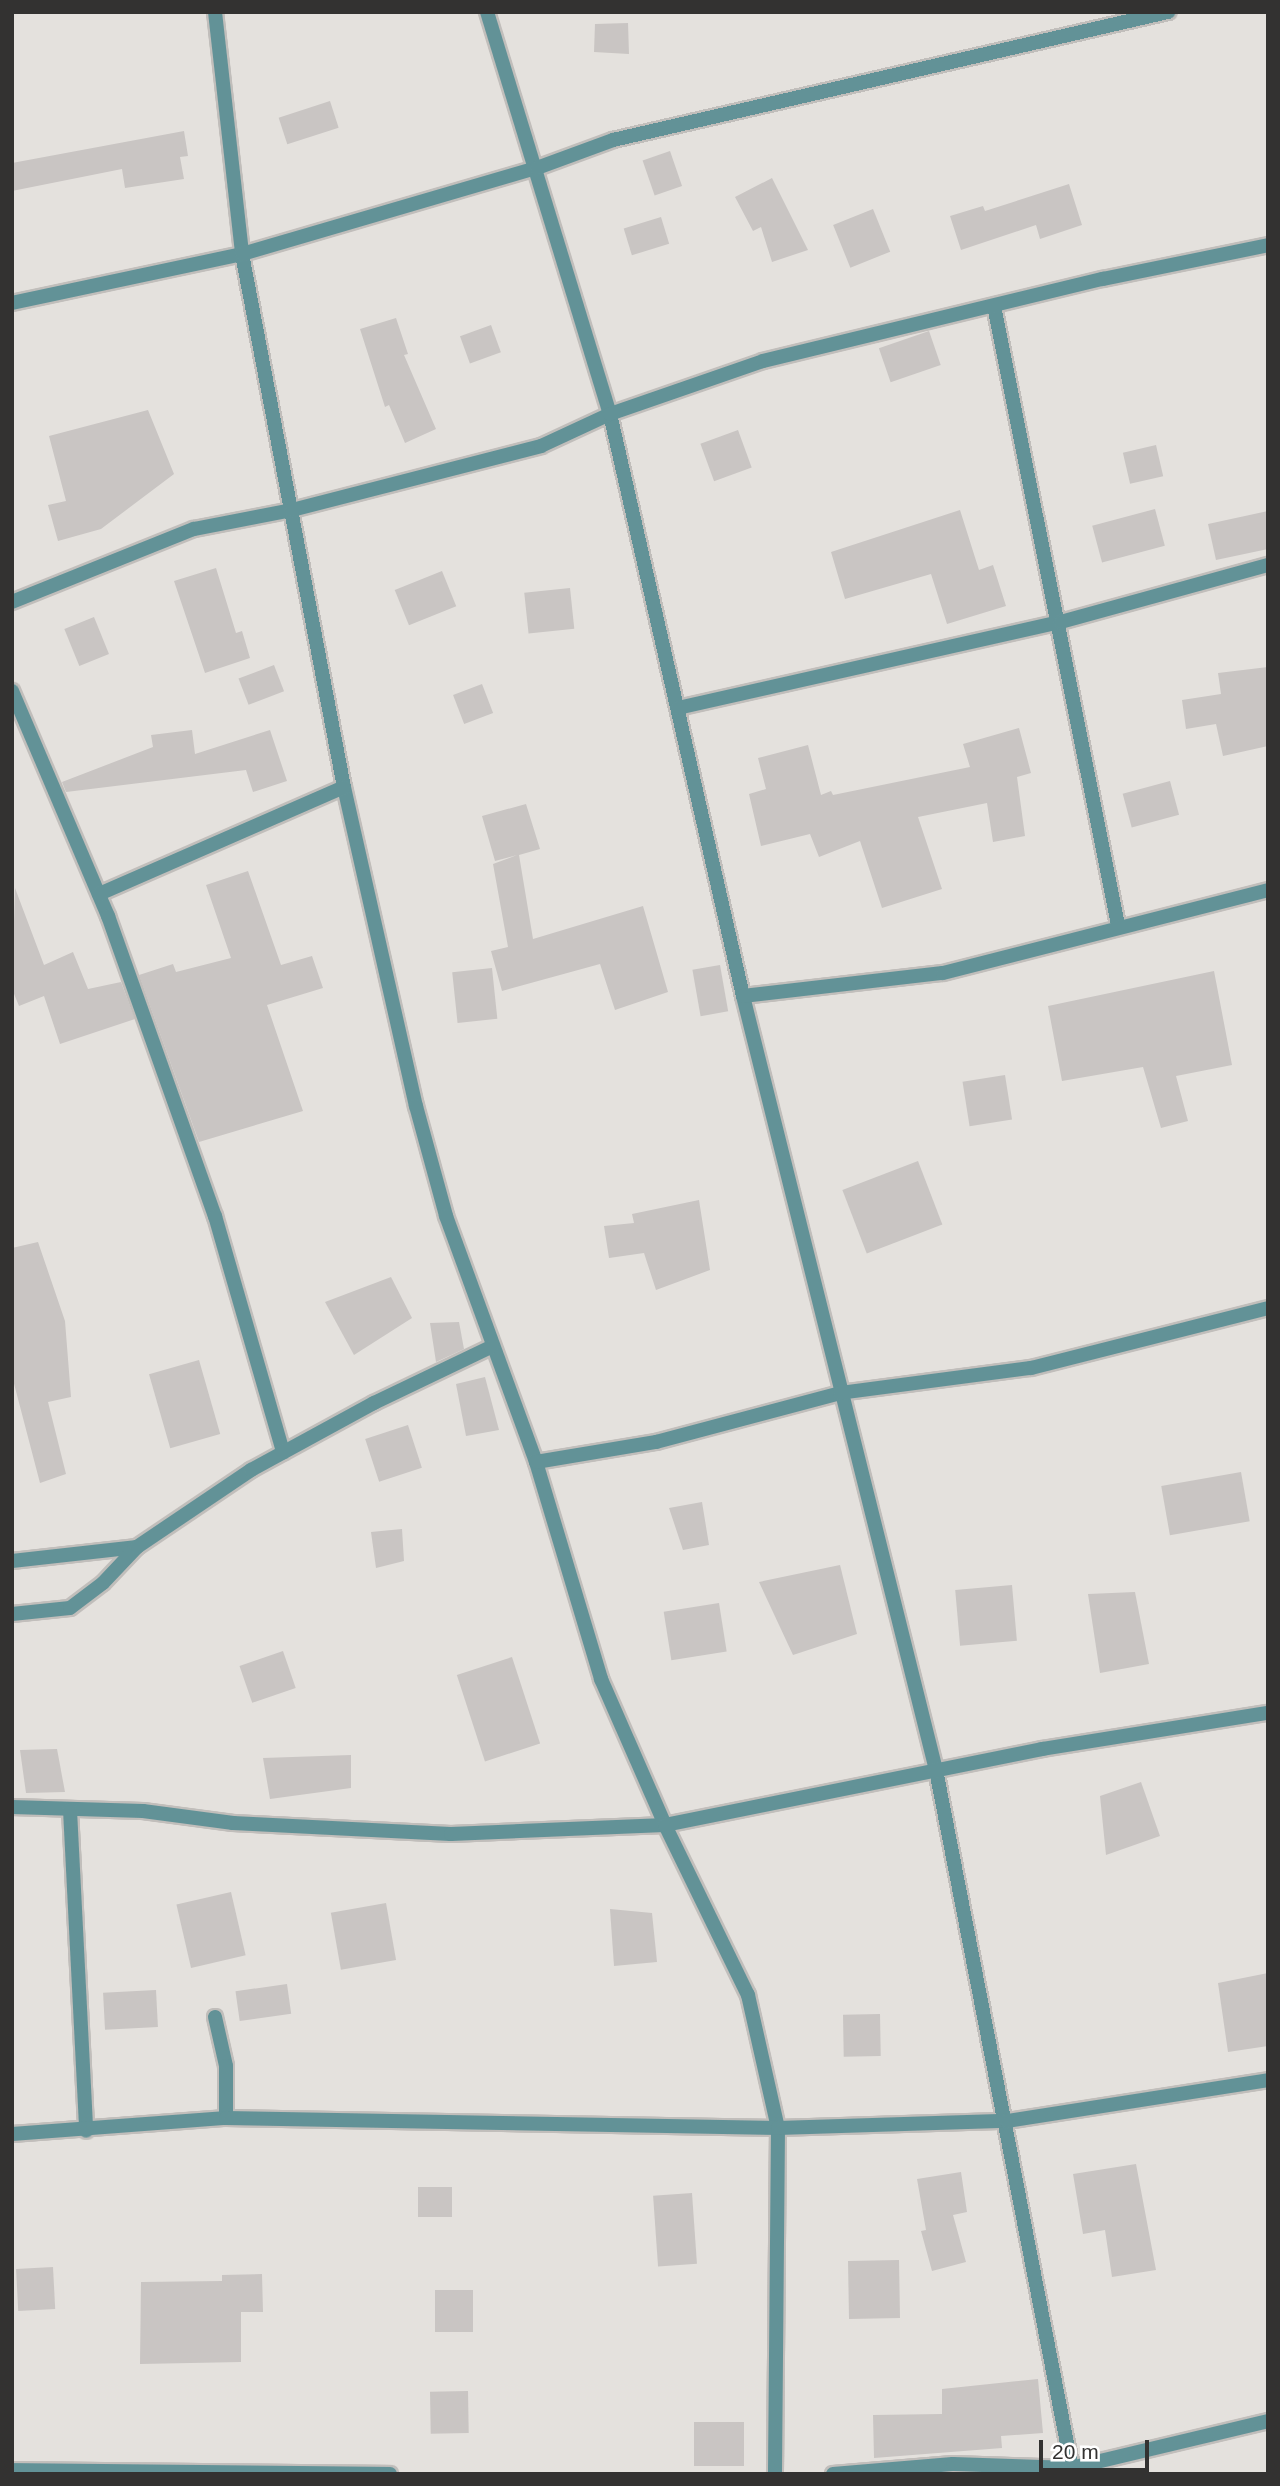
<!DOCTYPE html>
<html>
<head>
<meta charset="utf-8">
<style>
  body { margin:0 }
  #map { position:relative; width:1280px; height:2486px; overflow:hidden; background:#e4e1dd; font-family:Arial,sans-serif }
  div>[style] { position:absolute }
  .building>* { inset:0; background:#c9c5c3; transform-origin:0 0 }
  .roads { filter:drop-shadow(2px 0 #c1bebb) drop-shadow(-2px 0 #c1bebb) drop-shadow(0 2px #c1bebb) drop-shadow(0 -2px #c1bebb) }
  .street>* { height:14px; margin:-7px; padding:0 7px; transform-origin:7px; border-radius:7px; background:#629297 }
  span { translate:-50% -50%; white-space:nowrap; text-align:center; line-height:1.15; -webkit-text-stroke:5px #fff; paint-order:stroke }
  .frame { position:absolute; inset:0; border:14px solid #333231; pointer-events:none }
  .scale { position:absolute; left:1039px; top:2440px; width:110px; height:32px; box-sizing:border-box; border:4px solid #333231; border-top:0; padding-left:9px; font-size:21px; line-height:24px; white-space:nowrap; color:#333231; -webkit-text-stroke:5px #fff; paint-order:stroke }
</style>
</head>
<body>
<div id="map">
  <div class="building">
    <div style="clip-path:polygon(628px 23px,629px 54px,594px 52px,595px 24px)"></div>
    <div style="left:330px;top:101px;width:28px;height:54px;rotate:72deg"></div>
    <div style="clip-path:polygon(184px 131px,188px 156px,180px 157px,184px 179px,125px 188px,122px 169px,12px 191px,12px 163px)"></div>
    <div style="left:670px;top:151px;width:37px;height:29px;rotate:71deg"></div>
    <div style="clip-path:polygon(772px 178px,808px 250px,772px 262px,761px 227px,753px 231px,735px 197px)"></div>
    <div style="clip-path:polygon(1069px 184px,1082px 225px,1040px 239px,1036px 225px,961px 250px,950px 216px,983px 206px,985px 211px)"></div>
    <div style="left:873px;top:209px;width:46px;height:43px;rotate:68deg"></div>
    <div style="left:661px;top:217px;width:28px;height:39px;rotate:73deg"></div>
    <div style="clip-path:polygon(396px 318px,408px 354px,404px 355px,436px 429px,405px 443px,389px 405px,385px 407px,360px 329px)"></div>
    <div style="left:491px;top:325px;width:29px;height:33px;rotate:70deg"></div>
    <div style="left:929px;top:331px;width:36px;height:53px;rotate:71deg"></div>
    <div style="clip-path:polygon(148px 410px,174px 474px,101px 529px,58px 541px,48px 505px,66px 501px,49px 436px)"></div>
    <div style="left:738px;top:430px;width:40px;height:40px;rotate:70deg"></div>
    <div style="left:1156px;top:445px;width:32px;height:34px;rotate:77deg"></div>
    <div style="left:1155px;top:509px;width:38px;height:65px;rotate:75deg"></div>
    <div style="clip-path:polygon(960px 510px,979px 570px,993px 565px,1006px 606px,947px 624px,931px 574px,845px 599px,831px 552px)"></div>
    <div style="clip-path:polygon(1268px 511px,1268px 549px,1216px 560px,1208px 524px)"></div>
    <div style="clip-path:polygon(216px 568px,236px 633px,242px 631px,250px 658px,205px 673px,174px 581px)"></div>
    <div style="left:442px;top:571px;width:38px;height:51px;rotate:68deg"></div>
    <div style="left:570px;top:588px;width:41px;height:46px;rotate:84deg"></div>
    <div style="left:94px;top:617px;width:40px;height:32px;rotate:68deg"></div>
    <div style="left:274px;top:665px;width:28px;height:38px;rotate:69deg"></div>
    <div style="clip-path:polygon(1268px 667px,1268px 746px,1223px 756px,1216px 724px,1186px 729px,1182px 700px,1221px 694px,1218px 673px)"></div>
    <div style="left:482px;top:684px;width:31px;height:31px;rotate:69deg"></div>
    <div style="clip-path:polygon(1019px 728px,1031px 773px,1017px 777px,1025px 836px,993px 842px,987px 803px,918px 817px,942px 889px,882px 908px,860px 841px,819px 857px,810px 834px,761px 846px,749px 794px,766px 789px,758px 758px,808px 745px,821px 795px,831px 791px,833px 795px,970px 767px,963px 744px)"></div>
    <div style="clip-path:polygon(192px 730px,195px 754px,270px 730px,287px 781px,253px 792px,246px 770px,66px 792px,62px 782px,153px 747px,151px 735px)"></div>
    <div style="left:1170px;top:781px;width:35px;height:49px;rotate:75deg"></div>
    <div style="clip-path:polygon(526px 804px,540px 849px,519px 855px,533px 939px,643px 906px,668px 992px,615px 1010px,600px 964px,502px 991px,491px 951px,508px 947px,493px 864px,517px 855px,495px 861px,482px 816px)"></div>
    <div style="clip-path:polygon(248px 871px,281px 965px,312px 956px,323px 988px,267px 1005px,303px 1111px,199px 1142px,139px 975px,173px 964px,176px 972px,231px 958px,206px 885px)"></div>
    <div style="clip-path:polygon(15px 888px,44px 965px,73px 952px,88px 989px,121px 982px,135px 1019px,60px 1044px,44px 996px,19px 1006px,12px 989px)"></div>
    <div style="left:720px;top:965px;width:47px;height:28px;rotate:80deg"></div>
    <div style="left:492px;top:968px;width:51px;height:40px;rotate:84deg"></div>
    <div style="clip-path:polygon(1214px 971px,1232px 1065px,1176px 1076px,1188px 1121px,1161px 1128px,1143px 1067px,1062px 1081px,1048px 1006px)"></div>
    <div style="left:1005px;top:1075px;width:45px;height:43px;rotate:81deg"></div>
    <div style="left:918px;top:1161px;width:68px;height:81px;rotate:69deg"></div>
    <div style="clip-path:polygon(699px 1200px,710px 1270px,656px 1290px,644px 1253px,609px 1258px,604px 1226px,634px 1223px,632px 1214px)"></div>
    <div style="clip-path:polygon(38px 1242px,65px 1321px,71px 1397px,48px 1402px,66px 1474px,40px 1483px,12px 1376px,12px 1248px)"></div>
    <div style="clip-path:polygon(391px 1277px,412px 1318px,354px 1355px,325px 1302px)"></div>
    <div style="clip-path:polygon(459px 1322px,464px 1349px,436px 1362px,430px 1323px)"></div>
    <div style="left:199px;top:1360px;width:77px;height:52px;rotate:74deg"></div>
    <div style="clip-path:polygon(485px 1377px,499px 1430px,466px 1436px,456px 1384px)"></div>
    <div style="left:408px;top:1425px;width:45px;height:45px;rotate:72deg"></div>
    <div style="left:1241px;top:1472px;width:50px;height:81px;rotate:80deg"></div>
    <div style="clip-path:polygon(702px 1502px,709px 1545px,683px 1550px,669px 1508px)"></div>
    <div style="clip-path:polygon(402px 1529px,404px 1561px,376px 1568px,371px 1532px)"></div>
    <div style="clip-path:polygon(840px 1565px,857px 1634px,793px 1655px,759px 1582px)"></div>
    <div style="left:1012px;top:1585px;width:56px;height:57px;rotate:85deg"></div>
    <div style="clip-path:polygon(1135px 1592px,1149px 1664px,1100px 1673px,1088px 1594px)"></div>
    <div style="left:719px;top:1603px;width:49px;height:56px;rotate:81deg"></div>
    <div style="left:283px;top:1651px;width:39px;height:46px;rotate:71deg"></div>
    <div style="left:512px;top:1657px;width:91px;height:58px;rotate:72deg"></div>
    <div style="clip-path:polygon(57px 1749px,65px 1792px,26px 1793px,20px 1750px)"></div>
    <div style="clip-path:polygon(351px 1755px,351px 1788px,270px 1799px,263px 1758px)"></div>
    <div style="clip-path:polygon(1141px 1782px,1160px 1836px,1106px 1855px,1100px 1796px)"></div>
    <div style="left:231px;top:1892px;width:65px;height:56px;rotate:77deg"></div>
    <div style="left:386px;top:1903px;width:58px;height:56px;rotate:80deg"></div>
    <div style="clip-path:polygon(610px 1909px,652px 1913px,657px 1962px,614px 1966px)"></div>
    <div style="clip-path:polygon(1268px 1973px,1268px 2046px,1228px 2052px,1218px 1983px)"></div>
    <div style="left:287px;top:1984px;width:30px;height:52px;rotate:82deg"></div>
    <div style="left:156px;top:1990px;width:37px;height:53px;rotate:87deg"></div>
    <div style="left:880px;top:2014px;width:42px;height:37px;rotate:89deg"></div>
    <div style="clip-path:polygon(1136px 2164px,1156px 2270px,1112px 2277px,1105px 2230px,1083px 2234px,1073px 2174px)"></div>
    <div style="clip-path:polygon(961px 2172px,967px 2212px,953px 2215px,966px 2262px,932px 2271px,921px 2231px,926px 2230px,917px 2179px)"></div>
    <div style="left:418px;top:2187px;width:34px;height:30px"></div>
    <div style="left:692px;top:2193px;width:71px;height:39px;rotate:86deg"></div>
    <div style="left:899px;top:2260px;width:58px;height:51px;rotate:89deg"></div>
    <div style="left:53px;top:2267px;width:42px;height:37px;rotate:87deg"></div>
    <div style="clip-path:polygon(262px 2274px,263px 2312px,241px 2312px,241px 2362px,140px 2364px,141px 2282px,222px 2281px,222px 2275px)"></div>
    <div style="left:473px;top:2290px;width:42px;height:38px;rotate:90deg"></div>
    <div style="clip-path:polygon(1038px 2379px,1043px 2433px,1001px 2436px,1002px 2448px,874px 2458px,873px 2415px,942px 2414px,942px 2389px)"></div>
    <div style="left:468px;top:2391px;width:42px;height:38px;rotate:89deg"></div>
    <div style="left:694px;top:2422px;width:50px;height:44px"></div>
  </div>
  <div class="roads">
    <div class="street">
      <div style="left:215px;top:12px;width:244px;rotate:83.6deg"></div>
      <div style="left:242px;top:254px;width:543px;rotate:79.17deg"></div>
      <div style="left:344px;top:787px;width:327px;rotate:77.3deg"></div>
      <div style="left:416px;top:1106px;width:114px;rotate:74.7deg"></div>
      <div style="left:446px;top:1216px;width:262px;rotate:69.9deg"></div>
      <div style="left:536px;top:1462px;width:227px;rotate:73.3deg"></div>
      <div style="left:601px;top:1679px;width:159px;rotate:66.3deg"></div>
      <div style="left:665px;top:1825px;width:189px;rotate:64deg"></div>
      <div style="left:748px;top:1995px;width:136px;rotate:77.3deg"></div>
      <div style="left:778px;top:2128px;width:346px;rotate:90.5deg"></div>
      <div style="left:487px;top:12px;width:420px;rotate:73deg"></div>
      <div style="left:610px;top:414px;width:597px;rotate:77.13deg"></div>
      <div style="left:743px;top:996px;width:798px;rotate:76deg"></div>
      <div style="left:936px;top:1770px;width:717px;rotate:78.99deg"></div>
      <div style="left:12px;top:303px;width:235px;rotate:-12deg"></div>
      <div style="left:242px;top:254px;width:307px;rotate:-16.3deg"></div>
      <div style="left:537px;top:168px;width:81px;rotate:-20.2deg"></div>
      <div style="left:613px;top:140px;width:570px;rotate:-12.99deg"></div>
      <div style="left:994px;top:306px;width:631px;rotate:78.67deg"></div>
      <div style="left:12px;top:602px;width:196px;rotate:-21.9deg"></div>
      <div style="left:194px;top:529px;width:100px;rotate:-11deg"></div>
      <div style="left:292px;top:510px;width:257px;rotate:-14.4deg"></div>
      <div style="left:541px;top:446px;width:76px;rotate:-24.9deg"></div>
      <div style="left:610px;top:414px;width:162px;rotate:-19.1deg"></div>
      <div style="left:763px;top:361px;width:350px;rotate:-13.6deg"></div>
      <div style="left:1103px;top:279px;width:168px;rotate:-11.6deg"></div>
      <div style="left:12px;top:691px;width:245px;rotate:66.9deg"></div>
      <div style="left:108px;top:916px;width:319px;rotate:70.4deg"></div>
      <div style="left:215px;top:1216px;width:246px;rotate:73.9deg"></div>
      <div style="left:678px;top:708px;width:393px;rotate:-12.7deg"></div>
      <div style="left:1061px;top:622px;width:215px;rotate:-15.4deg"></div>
      <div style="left:99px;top:894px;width:267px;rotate:-23.6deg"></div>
      <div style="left:743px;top:996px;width:201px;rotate:-6.6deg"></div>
      <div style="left:943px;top:973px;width:335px;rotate:-14.3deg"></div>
      <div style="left:536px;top:1462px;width:122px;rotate:-9.5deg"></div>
      <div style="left:656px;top:1442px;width:190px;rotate:-14.9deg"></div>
      <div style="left:840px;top:1393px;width:193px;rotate:-7.5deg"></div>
      <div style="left:1031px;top:1368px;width:244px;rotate:-14.2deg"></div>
      <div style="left:12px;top:1561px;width:126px;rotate:-6.4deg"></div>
      <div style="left:12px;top:1614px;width:58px;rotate:-5.9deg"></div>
      <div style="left:70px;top:1608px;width:41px;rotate:-37.1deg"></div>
      <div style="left:103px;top:1583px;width:50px;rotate:-46.6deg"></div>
      <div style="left:137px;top:1547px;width:138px;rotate:-34deg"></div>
      <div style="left:251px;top:1470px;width:140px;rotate:-28.6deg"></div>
      <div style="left:374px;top:1403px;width:130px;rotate:-25.6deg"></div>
      <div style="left:12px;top:1807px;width:131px;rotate:1.7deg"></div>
      <div style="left:143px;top:1811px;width:91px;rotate:7.6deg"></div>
      <div style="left:233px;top:1823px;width:218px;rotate:2.9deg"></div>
      <div style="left:451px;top:1834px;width:214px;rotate:-2.4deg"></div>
      <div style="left:665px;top:1825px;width:385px;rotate:-11.4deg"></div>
      <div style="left:1042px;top:1749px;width:229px;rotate:-9.1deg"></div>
      <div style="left:70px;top:1810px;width:321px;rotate:87.1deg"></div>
      <div style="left:215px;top:2017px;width:50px;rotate:77.3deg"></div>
      <div style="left:226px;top:2066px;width:52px;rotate:90deg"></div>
      <div style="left:12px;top:2134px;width:215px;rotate:-4.3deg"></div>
      <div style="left:226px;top:2118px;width:552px;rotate:1.04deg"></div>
      <div style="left:778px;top:2128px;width:229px;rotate:-1.8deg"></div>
      <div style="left:1007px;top:2121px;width:264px;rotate:-8.9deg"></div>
      <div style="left:12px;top:2470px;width:378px;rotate:0.6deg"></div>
      <div style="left:833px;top:2474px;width:120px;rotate:-4.8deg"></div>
      <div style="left:953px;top:2464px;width:118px;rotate:1.9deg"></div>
      <div style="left:1071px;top:2468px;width:203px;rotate:-13.4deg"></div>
    </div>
  </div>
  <div class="frame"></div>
  <div class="scale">20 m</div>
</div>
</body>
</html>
